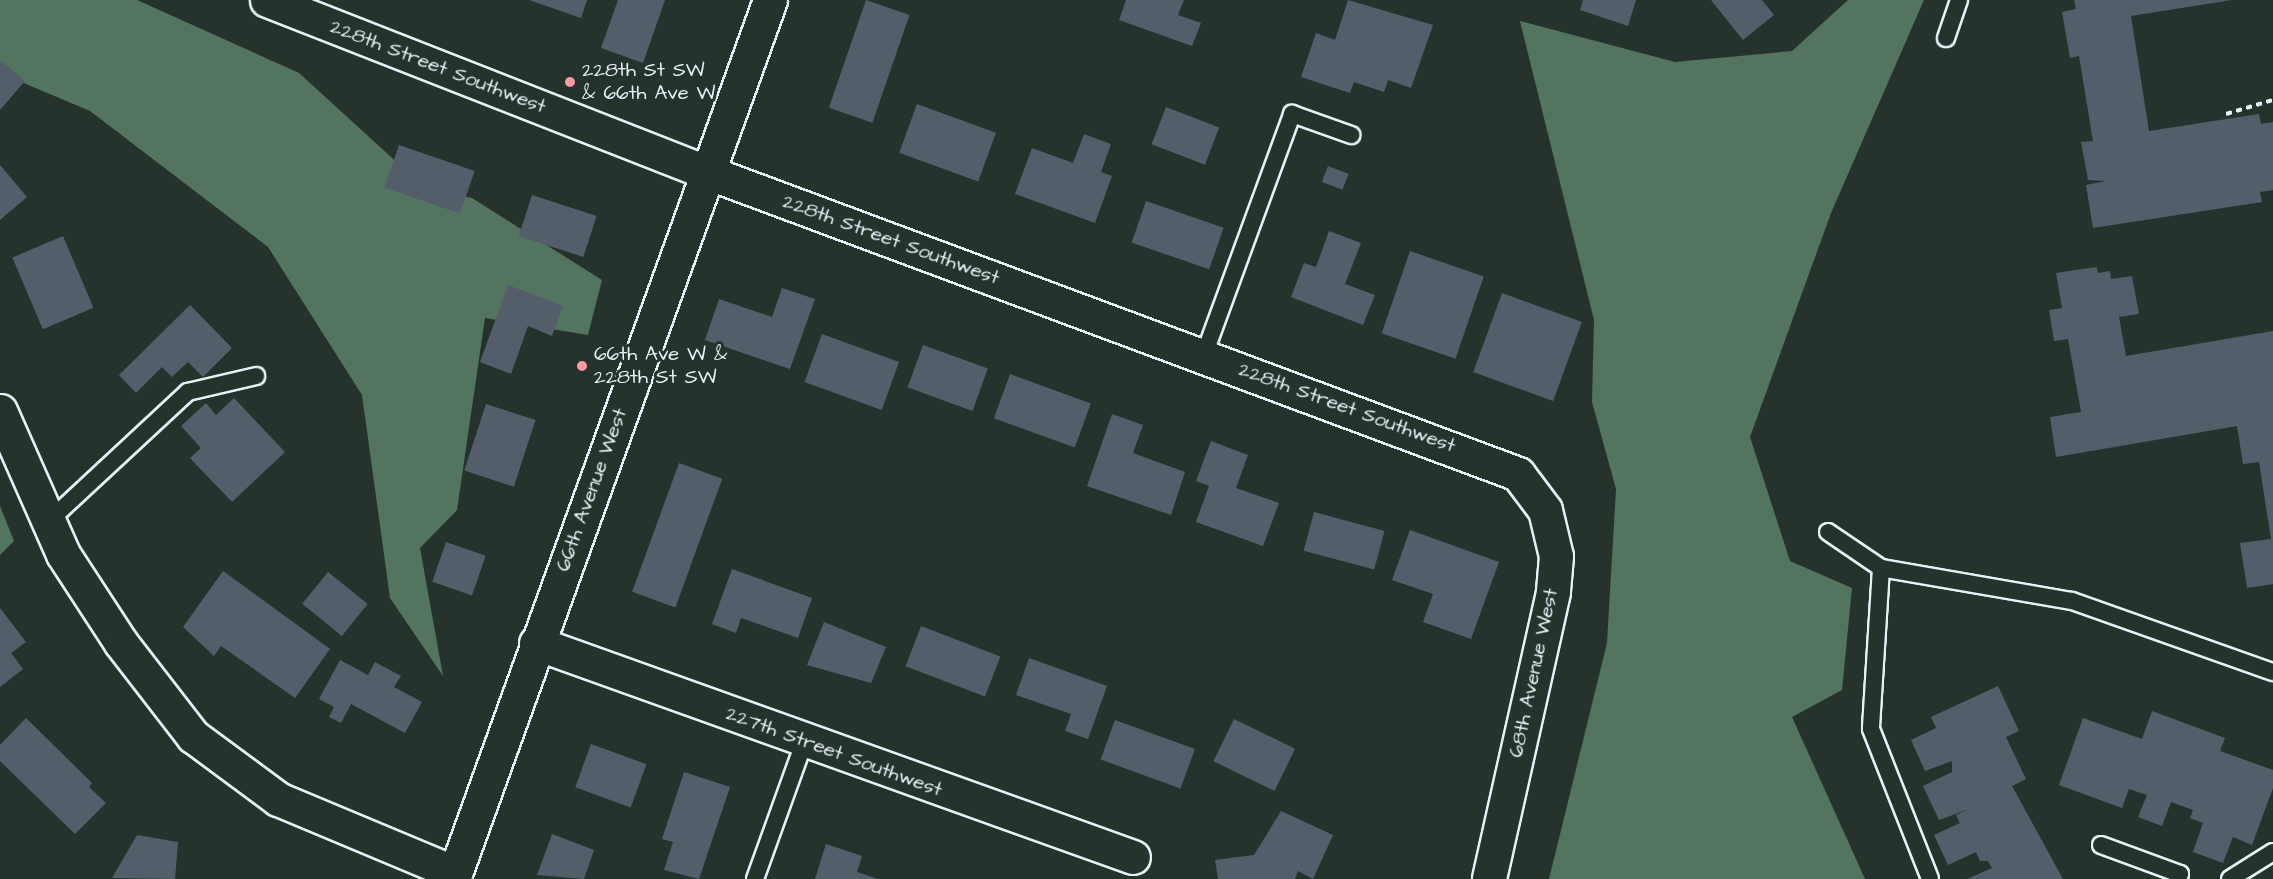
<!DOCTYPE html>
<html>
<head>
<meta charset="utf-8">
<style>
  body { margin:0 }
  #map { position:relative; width:2273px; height:879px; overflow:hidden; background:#26332d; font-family:"Architects Daughter",sans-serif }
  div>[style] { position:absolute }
  .green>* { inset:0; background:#53745f }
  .building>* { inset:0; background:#545e6b; transform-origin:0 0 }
  .path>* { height:4px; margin-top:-2px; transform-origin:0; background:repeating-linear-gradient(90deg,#e8f1f8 0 6px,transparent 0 10.5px) }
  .roads { filter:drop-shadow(2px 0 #e8f1f8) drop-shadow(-2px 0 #e8f1f8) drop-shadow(0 2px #e8f1f8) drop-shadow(0 -2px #e8f1f8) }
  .lane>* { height:16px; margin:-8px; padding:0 8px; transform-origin:8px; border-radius:8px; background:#26332d }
  .street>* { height:33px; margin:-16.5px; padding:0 16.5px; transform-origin:16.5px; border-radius:16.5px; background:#26332d }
  .secondary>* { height:33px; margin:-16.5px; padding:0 16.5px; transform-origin:16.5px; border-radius:16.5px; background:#26332d }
  .dots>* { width:16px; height:16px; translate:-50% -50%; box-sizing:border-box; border:3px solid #26332d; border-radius:50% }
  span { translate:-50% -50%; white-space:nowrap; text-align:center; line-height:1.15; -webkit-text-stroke:6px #26332d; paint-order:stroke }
  .street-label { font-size:20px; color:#e8f1f8 }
  .poi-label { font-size:20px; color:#e8f1f8 }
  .left { translate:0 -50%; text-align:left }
</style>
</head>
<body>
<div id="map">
  <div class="green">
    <div style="clip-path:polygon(0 0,137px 0,299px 73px,425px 188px,472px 198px,602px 280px,588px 335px,485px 318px,457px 510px,420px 548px,443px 676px,390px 598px,362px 395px,268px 247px,90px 111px,0 73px)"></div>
    <div style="clip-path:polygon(1848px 0,1924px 0,1831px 213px,1750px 437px,1790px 561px,1852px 588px,1842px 690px,1792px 717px,1865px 879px,1549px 879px,1607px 643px,1616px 489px,1592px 402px,1594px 320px,1520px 21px,1675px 62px,1792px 51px)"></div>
    <div style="clip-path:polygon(0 506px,14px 541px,0 555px)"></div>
  </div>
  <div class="building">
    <div style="clip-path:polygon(529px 0,587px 0,581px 18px)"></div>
    <div style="clip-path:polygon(618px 0,665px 0,643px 63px,601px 48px)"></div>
    <div style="left:866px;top:0;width:46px;height:114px;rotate:19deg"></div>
    <div style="clip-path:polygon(1126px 0,1184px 0,1178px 15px,1201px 23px,1192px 46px,1119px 20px)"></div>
    <div style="clip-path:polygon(1348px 0,1433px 25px,1411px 88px,1388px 80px,1384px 92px,1354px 82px,1350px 93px,1301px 77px,1316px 33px,1335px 40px)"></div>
    <div style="clip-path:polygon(1583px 0,1636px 0,1628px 26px,1580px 10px)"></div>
    <div style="clip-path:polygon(1711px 0,1762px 0,1774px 15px,1743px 40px)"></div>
    <div style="clip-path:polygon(2074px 0,2232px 0,2131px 16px,2149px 131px,2259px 114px,2261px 124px,2273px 122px,2273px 190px,2260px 192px,2262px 202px,2093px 228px,2086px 185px,2106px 181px,2088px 180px,2081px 142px,2093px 141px,2079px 56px,2070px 58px,2062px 12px,2076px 9px)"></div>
    <div style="clip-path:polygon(0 60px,25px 81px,0 110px)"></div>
    <div style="left:917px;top:104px;width:84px;height:52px;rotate:20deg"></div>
    <div style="left:1166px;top:107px;width:57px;height:40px;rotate:21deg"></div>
    <div style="clip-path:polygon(1084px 134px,1111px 144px,1101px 172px,1112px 176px,1095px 223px,1015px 194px,1032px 148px,1073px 163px)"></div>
    <div style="left:399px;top:145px;width:80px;height:45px;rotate:19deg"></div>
    <div style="clip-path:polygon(0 165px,27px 197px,0 220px)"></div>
    <div style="left:1328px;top:166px;width:22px;height:17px;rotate:21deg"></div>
    <div style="left:532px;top:195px;width:68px;height:43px;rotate:18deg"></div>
    <div style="left:1146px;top:201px;width:82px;height:44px;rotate:19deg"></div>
    <div style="clip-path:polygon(1329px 231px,1361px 243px,1345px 284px,1375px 295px,1363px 325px,1291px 297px,1304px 263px,1316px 267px)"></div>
    <div style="left:63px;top:236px;width:78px;height:55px;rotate:67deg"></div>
    <div style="left:1410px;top:251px;width:78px;height:87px;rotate:19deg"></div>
    <div style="clip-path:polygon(2097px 267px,2098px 273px,2110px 271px,2111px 279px,2132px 276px,2139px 314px,2119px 317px,2126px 356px,2273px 331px,2273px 584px,2247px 588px,2240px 543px,2271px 539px,2259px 462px,2243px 464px,2237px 426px,2056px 457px,2050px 417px,2081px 412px,2068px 339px,2054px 341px,2049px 310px,2062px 308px,2056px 273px)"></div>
    <div style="clip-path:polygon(508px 285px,563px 306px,552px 336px,528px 326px,511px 374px,480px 362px)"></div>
    <div style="clip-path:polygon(782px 288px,815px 299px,790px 369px,705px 340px,719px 299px,772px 317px)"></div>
    <div style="left:1502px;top:293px;width:85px;height:84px;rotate:20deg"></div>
    <div style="clip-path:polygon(190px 305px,232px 348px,203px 377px,188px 362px,172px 377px,162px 367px,136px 393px,119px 375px)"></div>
    <div style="left:822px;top:334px;width:82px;height:51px;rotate:20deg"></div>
    <div style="left:923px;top:345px;width:69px;height:45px;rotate:20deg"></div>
    <div style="left:1010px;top:374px;width:86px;height:47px;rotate:20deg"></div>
    <div style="clip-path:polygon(234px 398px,285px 452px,232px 502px,190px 458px,201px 448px,181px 426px,206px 403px,216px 415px)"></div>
    <div style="left:486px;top:404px;width:52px;height:70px;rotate:18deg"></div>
    <div style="clip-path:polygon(1112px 414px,1143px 425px,1133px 453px,1185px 472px,1171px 515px,1087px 486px)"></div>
    <div style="clip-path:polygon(1211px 441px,1248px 455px,1236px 488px,1279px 503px,1263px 546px,1196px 522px,1209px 486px,1196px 481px)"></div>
    <div style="left:679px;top:463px;width:46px;height:137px;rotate:20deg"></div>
    <div style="left:1314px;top:512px;width:73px;height:40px;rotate:15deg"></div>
    <div style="clip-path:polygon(1410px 530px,1499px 562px,1471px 639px,1423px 622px,1433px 594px,1392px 580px)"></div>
    <div style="left:446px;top:542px;width:42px;height:42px;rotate:19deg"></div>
    <div style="clip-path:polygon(732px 569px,812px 598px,798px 638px,741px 618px,736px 633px,712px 624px)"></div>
    <div style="clip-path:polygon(223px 571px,330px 649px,295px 698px,221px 646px,214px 656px,183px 627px)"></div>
    <div style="left:328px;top:572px;width:51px;height:41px;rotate:39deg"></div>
    <div style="clip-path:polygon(0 608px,26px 642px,11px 653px,23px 669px,0 687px)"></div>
    <div style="clip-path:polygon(824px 622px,886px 647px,871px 683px,807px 665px)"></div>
    <div style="left:921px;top:626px;width:85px;height:43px;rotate:21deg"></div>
    <div style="clip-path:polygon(1029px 658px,1107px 686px,1088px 739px,1065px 731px,1071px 714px,1016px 695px)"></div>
    <div style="clip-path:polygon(340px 660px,368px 675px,375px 662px,401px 676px,394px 687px,422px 702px,405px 733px,351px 704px,341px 723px,329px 717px,334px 707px,319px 699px)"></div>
    <div style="clip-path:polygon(1998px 686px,2019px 731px,2006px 737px,2026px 779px,2012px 786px,2063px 879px,1967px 879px,1992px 868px,1988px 861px,1980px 861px,1976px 852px,1948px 865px,1934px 835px,1960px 823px,1956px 815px,1969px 809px,1939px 820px,1923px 786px,1952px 772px,1952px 761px,1925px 771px,1911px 740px,1936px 728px,1931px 717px)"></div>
    <div style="clip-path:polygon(2152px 711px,2225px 738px,2220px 751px,2273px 770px,2273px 788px,2252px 845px,2233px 837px,2223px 863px,2193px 852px,2203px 823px,2190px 818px,2193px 810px,2171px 802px,2162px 826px,2138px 817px,2147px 795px,2129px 789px,2122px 808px,2059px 785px,2083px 718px,2142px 739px)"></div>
    <div style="clip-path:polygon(26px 718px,92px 783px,89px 787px,106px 803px,75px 834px,0 761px,0 745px)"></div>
    <div style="left:1234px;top:719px;width:68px;height:47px;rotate:26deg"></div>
    <div style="left:1115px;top:720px;width:85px;height:42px;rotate:20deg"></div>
    <div style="left:591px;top:744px;width:59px;height:46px;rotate:20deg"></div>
    <div style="clip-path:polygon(684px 772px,730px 787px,699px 879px,664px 870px,673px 842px,662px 839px)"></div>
    <div style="clip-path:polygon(1281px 811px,1333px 835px,1313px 879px,1298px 871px,1295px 879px,1218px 879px,1215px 860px,1254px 855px)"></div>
    <div style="clip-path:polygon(552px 834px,594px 850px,584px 879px,537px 875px)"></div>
    <div style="clip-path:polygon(137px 835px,178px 842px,175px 879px,112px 878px)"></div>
    <div style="clip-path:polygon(826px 844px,862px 856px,857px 872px,878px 879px,815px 879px)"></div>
  </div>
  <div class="path">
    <div style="left:2226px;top:114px;width:49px;rotate:-16.6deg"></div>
  </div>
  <div class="roads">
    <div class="lane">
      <div style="left:1946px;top:38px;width:40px;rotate:-71.1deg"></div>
      <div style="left:1204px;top:355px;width:257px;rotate:-69.9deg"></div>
      <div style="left:1292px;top:114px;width:63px;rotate:19.6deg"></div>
      <div style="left:49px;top:521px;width:190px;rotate:-42.9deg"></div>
      <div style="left:188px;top:392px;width:70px;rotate:-13.2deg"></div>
      <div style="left:1828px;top:532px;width:64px;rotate:34.2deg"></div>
      <div style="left:1881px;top:568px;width:194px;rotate:9.8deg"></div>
      <div style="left:2072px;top:601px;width:213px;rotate:19.5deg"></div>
      <div style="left:1881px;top:568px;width:161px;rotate:93.6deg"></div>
      <div style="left:1871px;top:729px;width:161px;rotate:68.5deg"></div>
      <div style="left:2101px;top:845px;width:84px;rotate:20.2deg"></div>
      <div style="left:2180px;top:874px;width:5px;rotate:112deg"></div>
      <div style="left:755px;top:879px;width:145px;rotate:-70.2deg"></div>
      <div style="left:2230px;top:879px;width:51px;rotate:-32.1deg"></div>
    </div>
    <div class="street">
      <div style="left:0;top:411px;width:156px;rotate:66.2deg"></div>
      <div style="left:63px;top:554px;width:106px;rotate:56.9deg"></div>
      <div style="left:121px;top:643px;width:118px;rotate:52.3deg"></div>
      <div style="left:193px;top:736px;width:106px;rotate:36.5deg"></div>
      <div style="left:278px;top:799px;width:192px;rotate:22.7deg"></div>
      <div style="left:536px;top:643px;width:634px;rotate:19.72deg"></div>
    </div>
    <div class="secondary">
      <div style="left:267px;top:0;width:472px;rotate:21.4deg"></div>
      <div style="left:707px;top:172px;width:865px;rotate:20.42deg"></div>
      <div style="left:1518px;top:474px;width:45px;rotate:53.1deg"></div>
      <div style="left:1545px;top:510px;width:47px;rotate:76.6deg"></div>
      <div style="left:1556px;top:556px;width:36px;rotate:95deg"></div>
      <div style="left:1553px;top:592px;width:294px;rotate:102.6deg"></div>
      <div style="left:453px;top:879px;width:934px;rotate:-70.17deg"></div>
    </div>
  </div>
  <div class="dots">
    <div style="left:570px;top:82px;background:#ff9aa2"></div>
    <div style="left:582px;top:366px;background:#ff9aa2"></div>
  </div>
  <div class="street-label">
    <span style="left:438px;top:67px;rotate:21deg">228th Street Southwest</span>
    <span style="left:891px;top:240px;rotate:20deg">228th Street Southwest</span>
    <span style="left:1347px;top:408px;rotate:20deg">228th Street Southwest</span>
    <span style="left:592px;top:490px;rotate:-70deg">66th Avenue West</span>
    <span style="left:1534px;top:673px;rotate:-78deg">68th Avenue West</span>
    <span style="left:834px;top:752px;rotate:20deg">227th Street Southwest</span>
  </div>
  <div class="poi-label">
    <span class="left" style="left:582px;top:82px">228th St SW<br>&amp; 66th Ave W</span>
    <span class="left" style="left:594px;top:366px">66th Ave W &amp;<br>228th St SW</span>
  </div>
</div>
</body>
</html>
